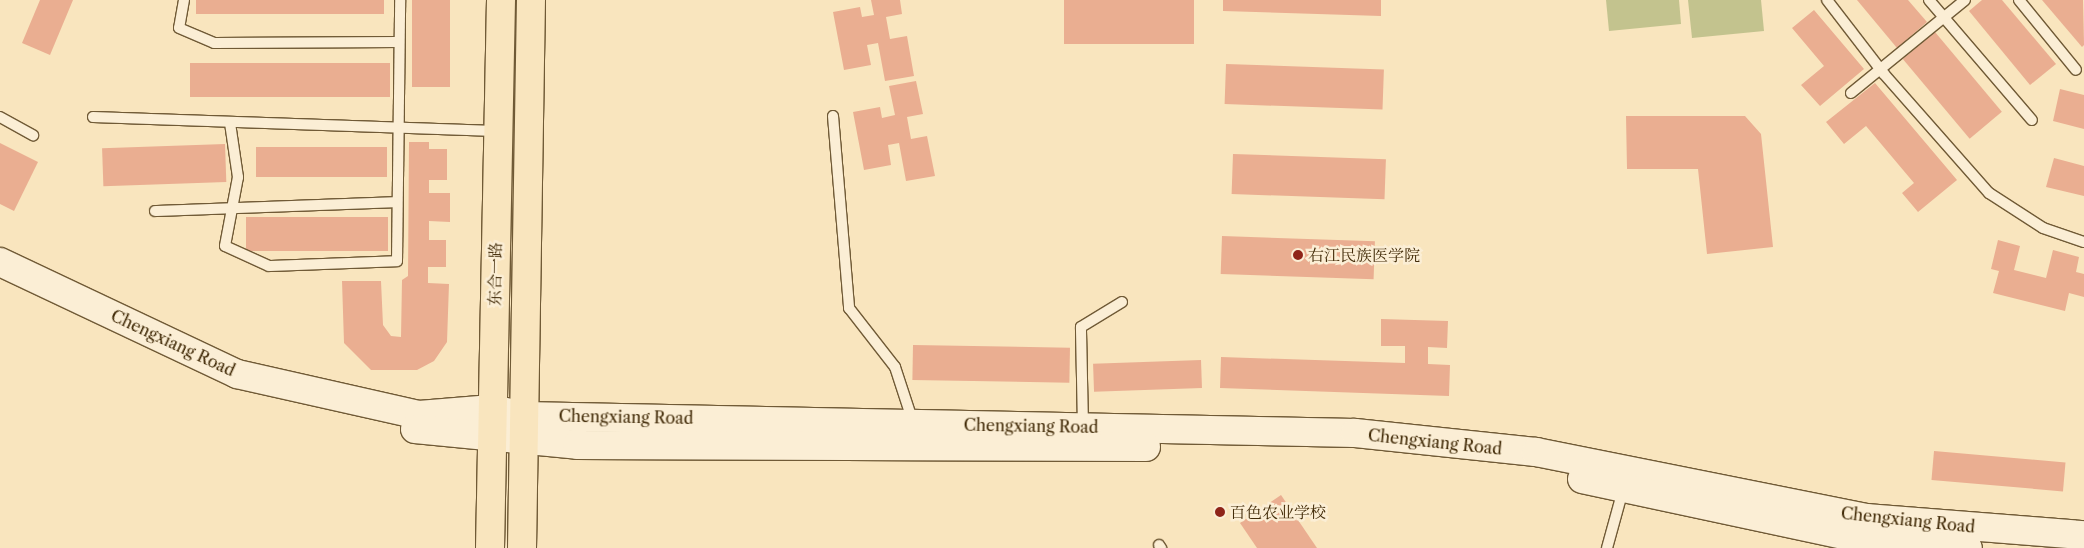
<!DOCTYPE html>
<html>
<head>
<meta charset="utf-8">
<style>
  body { margin:0 }
  #map { position:relative; width:2084px; height:548px; overflow:hidden; background:#f9e5be; font-family:"Libre Caslon Text","Noto Serif SC",serif }
  div>[style] { position:absolute }
  .green>* { inset:0; background:#c3c38e }
  .building>* { inset:0; background:#eaae91; transform-origin:0 0 }
  .roads { filter:drop-shadow(1px 0 #705a36) drop-shadow(-1px 0 #705a36) drop-shadow(0 1px #705a36) drop-shadow(0 -1px #705a36) }
  .lane>* { height:10px; margin:-5px; padding:0 5px; transform-origin:5px; border-radius:5px; background:#fbeed5 }
  .secondary>* { height:28px; margin:-14px; padding:0 14px; transform-origin:14px; border-radius:14px; background:#fbeed5 }
  .primary>* { height:28px; margin:-14px; padding:0 14px; transform-origin:14px; border-radius:14px; background:#f9e5be }
  .dots>* { width:14px; height:14px; translate:-50% -50%; box-sizing:border-box; border:2px solid #fbeed5; border-radius:50% }
  span { translate:-50% -50%; white-space:nowrap; text-align:center; line-height:1.15; -webkit-text-stroke:5px #fbeed5; paint-order:stroke }
  .poi-label { font-size:16px; color:#422b08 }
  .left { translate:0 -50%; text-align:left }
  .street-label { font-size:16px; color:#422b08 }
</style>
</head>
<body>
<div id="map">
  <div class="green">
    <div style="clip-path:polygon(1606px 0,1679px 0,1681px 24px,1609px 31px)"></div>
    <div style="clip-path:polygon(1688px 0,1761px 0,1764px 31px,1692px 38px)"></div>
  </div>
  <div class="building">
    <div style="clip-path:polygon(40px 0,73px 0,50px 55px,22px 43px)"></div>
    <div style="left:196px;top:0;width:188px;height:14px"></div>
    <div style="left:412px;top:0;width:38px;height:87px"></div>
    <div style="clip-path:polygon(871px 0,900px 0,902px 14px,886px 17px,890px 39px,907px 36px,914px 76px,885px 81px,878px 43px,867px 45px,871px 65px,844px 70px,833px 12px,860px 7px,862px 17px,874px 15px)"></div>
    <div style="left:1064px;top:0;width:130px;height:44px"></div>
    <div style="clip-path:polygon(1223px 0,1381px 0,1381px 16px,1223px 11px)"></div>
    <div style="clip-path:polygon(1857px 0,1908px 0,1927px 22px,1897px 48px)"></div>
    <div style="clip-path:polygon(1982px 0,2002px 0,2056px 64px,2030px 85px,1969px 11px)"></div>
    <div style="clip-path:polygon(2042px 0,2083px 0,2084px 45px,2082px 47px)"></div>
    <div style="clip-path:polygon(1814px 10px,1864px 69px,1820px 106px,1801px 85px,1824px 66px,1792px 28px)"></div>
    <div style="left:1935px;top:32px;width:104px;height:42px;rotate:50deg"></div>
    <div style="left:390px;top:63px;width:34px;height:200px;rotate:90deg"></div>
    <div style="left:1226px;top:64px;width:158px;height:40px;rotate:2deg"></div>
    <div style="clip-path:polygon(916px 81px,923px 114px,907px 117px,911px 139px,927px 136px,935px 176px,906px 181px,899px 143px,888px 145px,891px 165px,864px 170px,853px 112px,880px 107px,882px 118px,895px 115px,889px 86px)"></div>
    <div style="clip-path:polygon(1875px 83px,1957px 180px,1918px 212px,1902px 193px,1914px 183px,1866px 126px,1844px 144px,1826px 122px)"></div>
    <div style="clip-path:polygon(2060px 89px,2084px 95px,2084px 129px,2053px 121px)"></div>
    <div style="clip-path:polygon(1626px 116px,1745px 116px,1761px 134px,1773px 247px,1707px 254px,1698px 169px,1627px 169px)"></div>
    <div style="clip-path:polygon(409px 142px,429px 142px,429px 149px,447px 149px,447px 180px,429px 180px,429px 193px,450px 193px,450px 222px,429px 221px,429px 240px,446px 240px,446px 267px,428px 267px,428px 283px,449px 284px,447px 342px,434px 361px,417px 370px,371px 370px,344px 343px,342px 281px,381px 281px,383px 325px,391px 336px,401px 337px,402px 280px,408px 276px)"></div>
    <div style="clip-path:polygon(0 143px,38px 162px,14px 211px,0 204px)"></div>
    <div style="left:225px;top:144px;width:38px;height:123px;rotate:88deg"></div>
    <div style="left:256px;top:147px;width:131px;height:30px"></div>
    <div style="left:1233px;top:154px;width:153px;height:40px;rotate:2deg"></div>
    <div style="clip-path:polygon(2054px 158px,2084px 166px,2084px 196px,2046px 187px)"></div>
    <div style="left:246px;top:217px;width:142px;height:34px"></div>
    <div style="left:1222px;top:236px;width:153px;height:38px;rotate:2deg"></div>
    <div style="clip-path:polygon(1998px 240px,2020px 246px,2014px 270px,2046px 278px,2053px 250px,2079px 257px,2076px 272px,2084px 274px,2084px 297px,2069px 293px,2065px 311px,1993px 293px,1999px 271px,1991px 269px)"></div>
    <div style="clip-path:polygon(1381px 319px,1448px 321px,1447px 348px,1428px 347px,1428px 364px,1450px 365px,1449px 396px,1220px 388px,1221px 357px,1405px 363px,1405px 346px,1381px 346px)"></div>
    <div style="left:913px;top:345px;width:157px;height:35px;rotate:1deg"></div>
    <div style="left:1201px;top:360px;width:28px;height:108px;rotate:88deg"></div>
    <div style="left:1934px;top:451px;width:132px;height:29px;rotate:5deg"></div>
    <div style="clip-path:polygon(1281px 495px,1317px 548px,1257px 548px,1240px 523px)"></div>
  </div>
  <div class="roads">
    <div class="lane">
      <div style="left:184px;top:0;width:28px;rotate:100deg"></div>
      <div style="left:179px;top:28px;width:38px;rotate:23deg"></div>
      <div style="left:214px;top:43px;width:185px;rotate:-0.3deg"></div>
      <div style="left:1827px;top:0;width:93px;rotate:52.4deg"></div>
      <div style="left:1884px;top:74px;width:159px;rotate:48.6deg"></div>
      <div style="left:1989px;top:193px;width:64px;rotate:32.9deg"></div>
      <div style="left:2043px;top:228px;width:43px;rotate:18.9deg"></div>
      <div style="left:1929px;top:0;width:158px;rotate:49.4deg"></div>
      <div style="left:2019px;top:0;width:90px;rotate:50.8deg"></div>
      <div style="left:1851px;top:93px;width:147px;rotate:-39.2deg"></div>
      <div style="left:833px;top:116px;width:193px;rotate:85.2deg"></div>
      <div style="left:849px;top:308px;width:75px;rotate:52.1deg"></div>
      <div style="left:895px;top:367px;width:58px;rotate:71.9deg"></div>
      <div style="left:0;top:117px;width:38px;rotate:29deg"></div>
      <div style="left:93px;top:117px;width:403px;rotate:2deg"></div>
      <div style="left:230px;top:123px;width:55px;rotate:81.6deg"></div>
      <div style="left:238px;top:177px;width:70px;rotate:100.7deg"></div>
      <div style="left:225px;top:246px;width:48px;rotate:24.4deg"></div>
      <div style="left:269px;top:266px;width:128px;rotate:-2.2deg"></div>
      <div style="left:397px;top:261px;width:261px;rotate:-89.3deg"></div>
      <div style="left:155px;top:211px;width:240px;rotate:-2.1deg"></div>
      <div style="left:1083px;top:426px;width:99px;rotate:-91.2deg"></div>
      <div style="left:1081px;top:327px;width:48px;rotate:-31.4deg"></div>
      <div style="left:1159px;top:545px;width:4px;rotate:56deg"></div>
      <div style="left:1607px;top:548px;width:60px;rotate:-74.6deg"></div>
    </div>
    <div class="secondary">
      <div style="left:0;top:262px;width:262px;rotate:25.3deg"></div>
      <div style="left:237px;top:374px;width:187px;rotate:12.7deg"></div>
      <div style="left:419px;top:415px;width:73px;rotate:-4.7deg"></div>
      <div style="left:492px;top:409px;width:33px;rotate:12deg"></div>
      <div style="left:524px;top:416px;width:831px;rotate:1.17deg"></div>
      <div style="left:1355px;top:433px;width:182px;rotate:6deg"></div>
      <div style="left:1536px;top:452px;width:337px;rotate:11.3deg"></div>
      <div style="left:1866px;top:518px;width:219px;rotate:4.5deg"></div>
      <div style="left:415px;top:429px;width:163px;rotate:5.6deg"></div>
      <div style="left:577px;top:445px;width:569px;rotate:0.2deg"></div>
      <div style="left:1582px;top:479px;width:301px;rotate:12.1deg"></div>
      <div style="left:1876px;top:542px;width:92px;rotate:3.7deg"></div>
    </div>
    <div class="primary">
      <div style="left:490px;top:548px;width:548px;rotate:-88.85deg"></div>
      <div style="left:522px;top:548px;width:548px;rotate:-89.06deg"></div>
    </div>
  </div>
  <div class="dots">
    <div style="left:1298px;top:255px;background:#8f2418"></div>
    <div style="left:1220px;top:512px;background:#8f2418"></div>
  </div>
  <div class="poi-label">
    <span class="left" style="left:1308px;top:255px">右江民族医学院</span>
    <span class="left" style="left:1230px;top:512px">百色农业学校</span>
  </div>
  <div class="street-label">
    <span style="left:495px;top:274px;rotate:-89deg">东合一路</span>
    <span style="left:173px;top:343px;rotate:25deg">Chengxiang Road</span>
    <span style="left:626px;top:417px;rotate:1deg">Chengxiang Road</span>
    <span style="left:1031px;top:426px;rotate:1deg">Chengxiang Road</span>
    <span style="left:1435px;top:442px;rotate:6deg">Chengxiang Road</span>
    <span style="left:1908px;top:520px;rotate:6deg">Chengxiang Road</span>
  </div>
</div>
</body>
</html>
